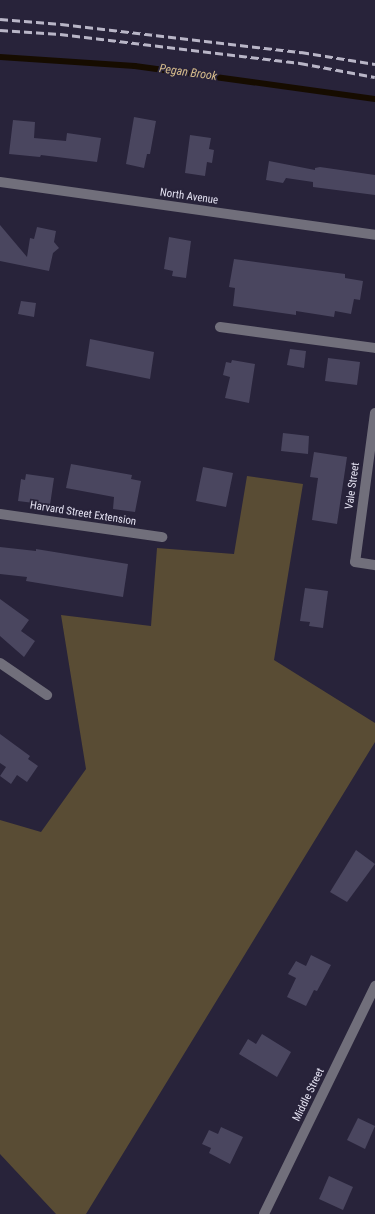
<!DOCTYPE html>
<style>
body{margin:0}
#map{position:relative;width:375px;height:1214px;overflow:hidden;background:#28233a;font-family:"Roboto Condensed",sans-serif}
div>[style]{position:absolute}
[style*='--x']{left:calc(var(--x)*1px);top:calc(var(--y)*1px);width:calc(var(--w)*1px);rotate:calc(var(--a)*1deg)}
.forest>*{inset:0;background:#594c34}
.stream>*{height:5.5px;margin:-2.75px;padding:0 2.75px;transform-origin:2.75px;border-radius:2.75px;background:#160c00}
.building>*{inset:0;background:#4a465f}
.minor>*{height:10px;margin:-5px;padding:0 5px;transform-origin:5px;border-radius:5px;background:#716f7b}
.rail>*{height:3px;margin-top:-1.5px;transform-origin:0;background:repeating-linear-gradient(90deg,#b9b6c7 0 8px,transparent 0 12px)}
span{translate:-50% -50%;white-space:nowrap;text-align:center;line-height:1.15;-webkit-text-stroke:3.5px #28233a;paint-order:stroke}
.street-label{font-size:11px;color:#e3e1f1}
.water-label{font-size:12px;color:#d7bd8c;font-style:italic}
</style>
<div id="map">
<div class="forest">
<i style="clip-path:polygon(247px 476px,303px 484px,274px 660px,375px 723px,375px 742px,86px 1214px,56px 1214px,0 1154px,0 820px,41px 832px,86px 769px,61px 615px,151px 626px,157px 548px,234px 554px)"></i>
</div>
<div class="stream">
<i style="--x:0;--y:57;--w:135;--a:3.8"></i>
<i style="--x:135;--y:66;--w:242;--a:7.8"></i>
</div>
<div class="building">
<i style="clip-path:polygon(134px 117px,156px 121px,150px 154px,147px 154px,144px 168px,126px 164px)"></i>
<i style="clip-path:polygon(13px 120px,35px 122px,34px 138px,66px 141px,67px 133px,101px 138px,97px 162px,41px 155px,40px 157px,9px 154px)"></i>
<i style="clip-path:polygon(190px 135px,211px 138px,209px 149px,214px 150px,212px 163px,207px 162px,205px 176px,185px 173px)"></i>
<i style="clip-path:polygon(269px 161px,315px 170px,315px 168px,320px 167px,375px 175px,375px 195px,313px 187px,313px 182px,286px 178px,283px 183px,266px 180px)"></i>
<i style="clip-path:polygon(0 225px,27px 257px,30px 238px,34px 239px,37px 227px,56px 231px,54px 242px,59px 248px,53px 253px,49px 271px,0 261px)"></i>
<i style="clip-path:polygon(169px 237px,191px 241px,186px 278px,172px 276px,173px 271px,164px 269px)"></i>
<i style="clip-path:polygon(234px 259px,345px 274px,345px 278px,363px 281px,360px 300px,354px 299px,351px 314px,335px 311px,334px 317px,296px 311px,296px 315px,233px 306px,235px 288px,229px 287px)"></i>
<i style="clip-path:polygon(21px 301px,36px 303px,34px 317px,18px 314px)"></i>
<i style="clip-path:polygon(90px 339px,154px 352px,150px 379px,86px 366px)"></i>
<i style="clip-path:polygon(290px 349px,306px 351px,304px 368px,287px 365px)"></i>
<i style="clip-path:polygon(328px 358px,360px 362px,357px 385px,325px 381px)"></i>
<i style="clip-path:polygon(232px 360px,255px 364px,249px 403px,225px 398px,230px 377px,223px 375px,226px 362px,231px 363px)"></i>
<i style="clip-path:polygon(283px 433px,309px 436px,308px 454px,281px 451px)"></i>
<i style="clip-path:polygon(314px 452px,347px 457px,337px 524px,312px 520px,318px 478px,310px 477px)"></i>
<i style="clip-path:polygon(71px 464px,132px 475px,131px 479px,141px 481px,135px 512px,113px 509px,114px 497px,66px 488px)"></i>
<i style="clip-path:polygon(203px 467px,233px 473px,226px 507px,196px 501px)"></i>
<i style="clip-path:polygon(26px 474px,54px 478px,50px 505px,18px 501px,21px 479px,25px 480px)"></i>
<i style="clip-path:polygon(0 547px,36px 551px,36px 549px,128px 564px,123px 597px,26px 581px,27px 577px,0 574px)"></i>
<i style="clip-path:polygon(305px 588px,328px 591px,323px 628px,309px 626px,310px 622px,300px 621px)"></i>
<i style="clip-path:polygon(0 599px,29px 620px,21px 631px,35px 641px,24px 657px,0 636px)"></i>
<i style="clip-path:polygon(0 734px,30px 756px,28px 759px,38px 766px,27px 782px,17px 775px,11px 784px,0 776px,6px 767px,0 763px)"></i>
<i style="clip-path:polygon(356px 850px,375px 864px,347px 902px,330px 892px)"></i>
<i style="clip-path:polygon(311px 955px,331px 965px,317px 991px,314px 990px,306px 1006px,287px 997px,296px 978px,288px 974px,296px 961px,306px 966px)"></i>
<i style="clip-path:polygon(262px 1034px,291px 1052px,277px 1077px,239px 1054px,248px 1039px,256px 1044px)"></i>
<i style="clip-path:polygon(358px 1118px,375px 1126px,365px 1149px,347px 1140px)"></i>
<i style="clip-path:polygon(221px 1127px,243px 1137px,230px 1164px,209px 1153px,211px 1148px,202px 1144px,209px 1130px,218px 1134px)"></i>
<i style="clip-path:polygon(329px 1176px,353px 1187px,343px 1210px,319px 1199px)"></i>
</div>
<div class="minor">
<i style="--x:0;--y:182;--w:379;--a:8"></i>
<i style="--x:220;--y:327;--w:156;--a:7.7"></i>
<i style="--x:375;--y:413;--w:150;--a:97.6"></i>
<i style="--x:355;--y:562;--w:20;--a:9"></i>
<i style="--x:0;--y:514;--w:164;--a:8.1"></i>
<i style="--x:0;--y:663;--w:57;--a:34.2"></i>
<i style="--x:264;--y:1214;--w:254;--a:-64"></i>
</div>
<div class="rail">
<i style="--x:0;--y:19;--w:61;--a:4.7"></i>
<i style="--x:61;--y:24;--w:242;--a:6.7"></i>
<i style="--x:301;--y:52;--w:75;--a:9.2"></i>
<i style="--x:0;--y:30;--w:60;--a:3.8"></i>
<i style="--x:60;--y:34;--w:242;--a:6.9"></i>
<i style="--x:300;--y:63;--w:76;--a:10.6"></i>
</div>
<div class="street-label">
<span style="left:189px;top:197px;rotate:8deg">North Avenue</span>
<span style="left:353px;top:486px;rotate:-82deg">Vale Street</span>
<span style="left:83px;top:514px;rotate:9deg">Harvard Street Extension</span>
<span style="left:309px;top:1095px;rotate:-64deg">Middle Street</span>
</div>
<div class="water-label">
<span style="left:188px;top:73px;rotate:8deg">Pegan Brook</span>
</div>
</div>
